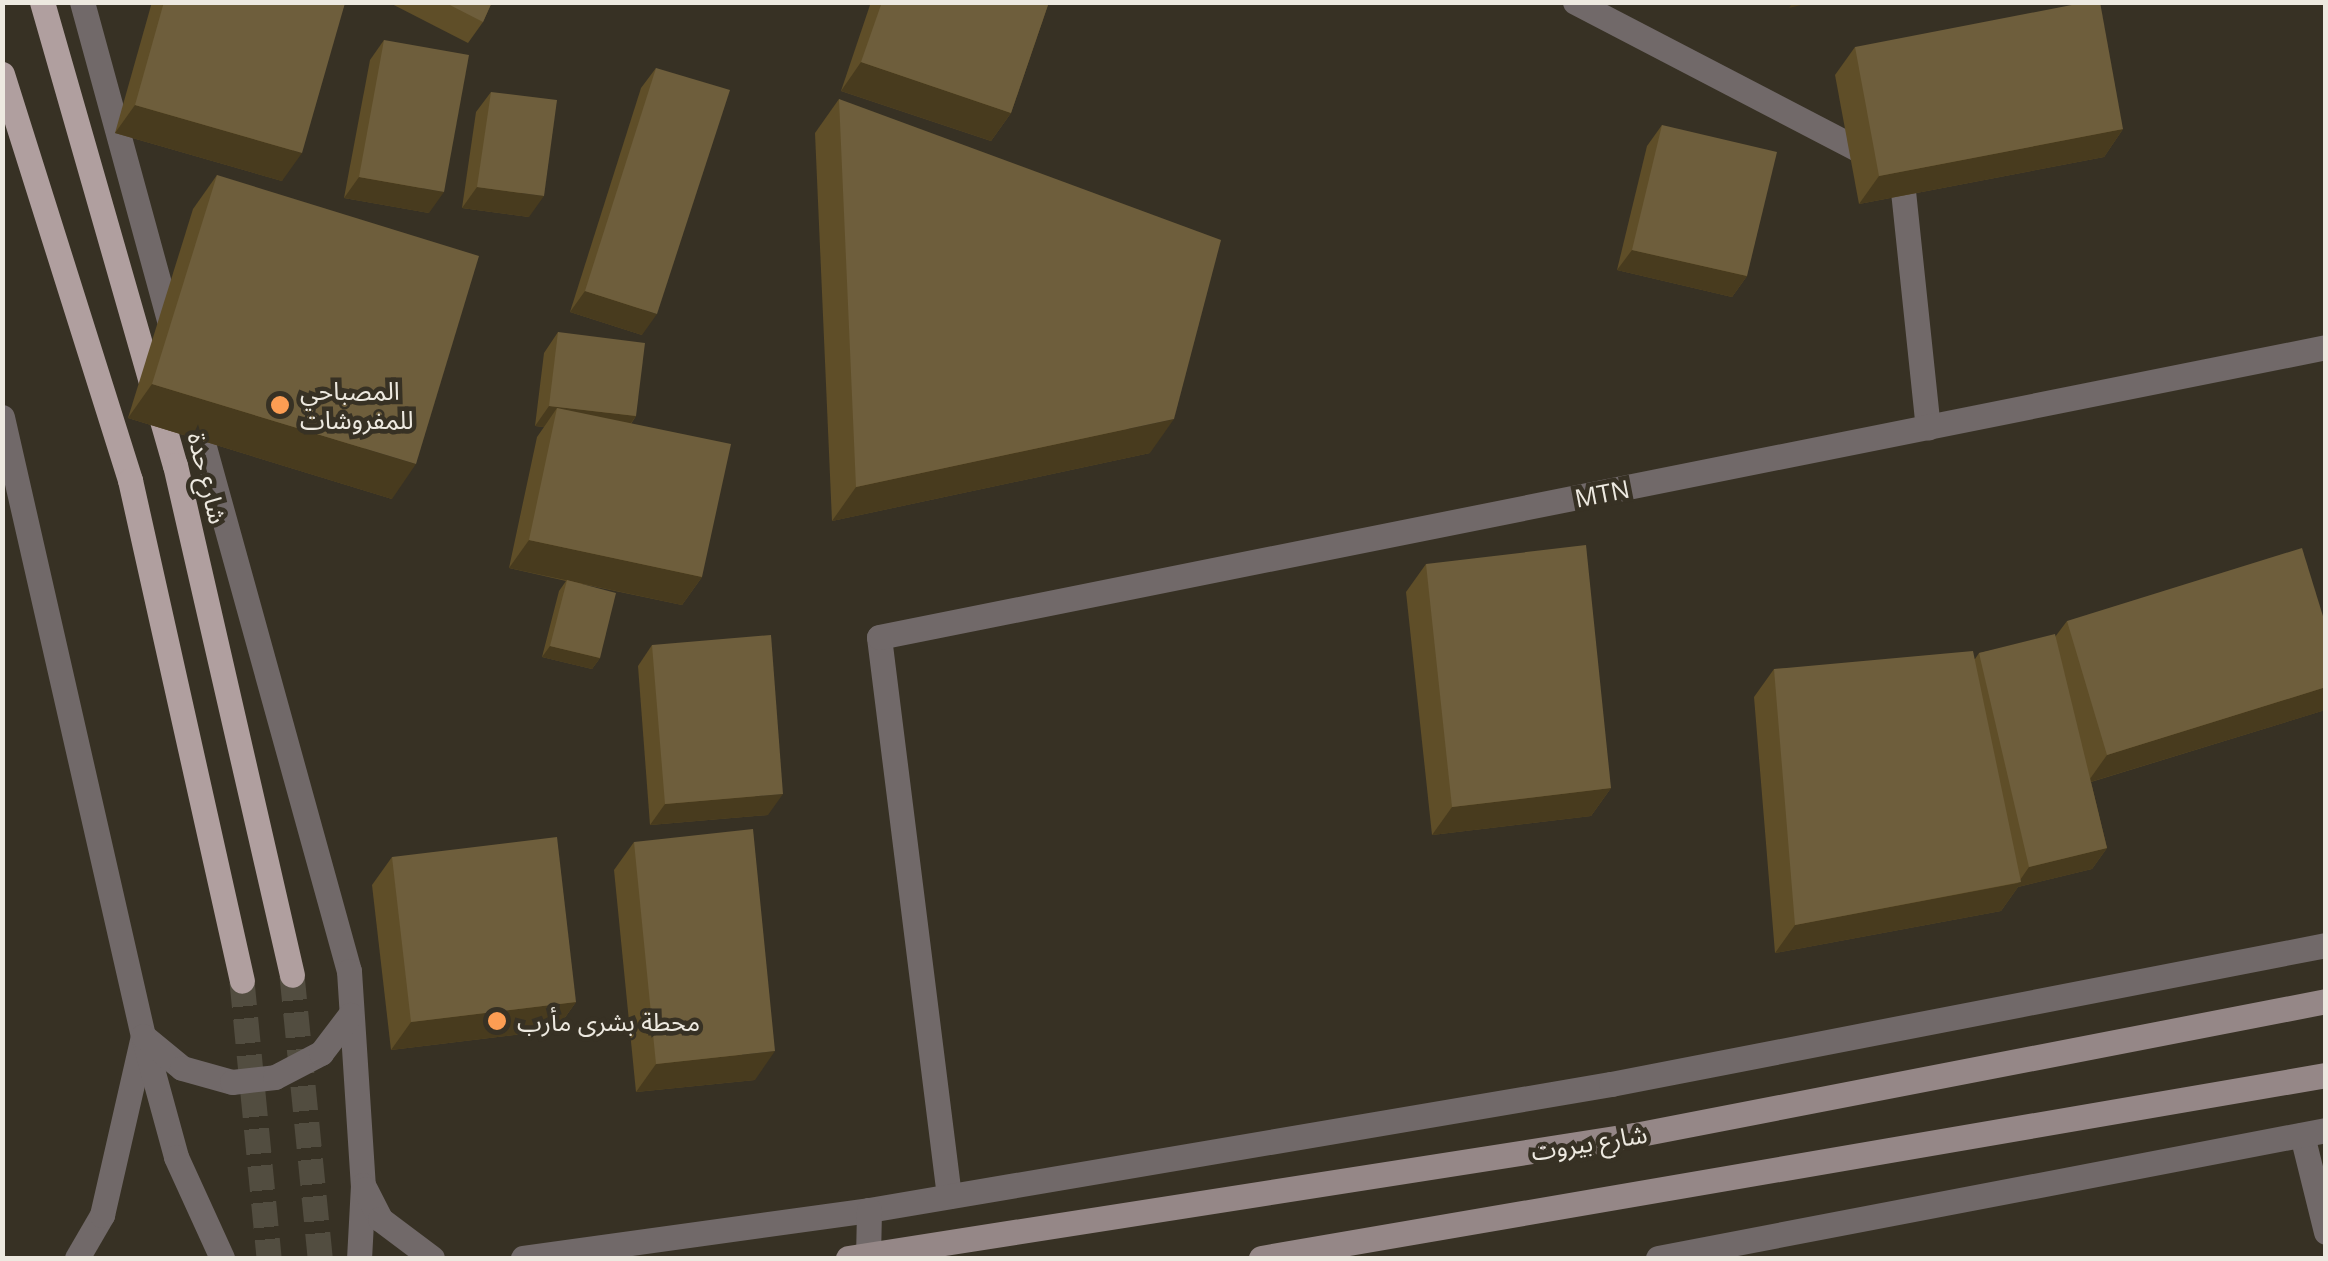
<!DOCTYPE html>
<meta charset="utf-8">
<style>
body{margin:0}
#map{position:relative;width:2328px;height:1261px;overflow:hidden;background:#373124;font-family:"Open Sans","Noto Sans Arabic",sans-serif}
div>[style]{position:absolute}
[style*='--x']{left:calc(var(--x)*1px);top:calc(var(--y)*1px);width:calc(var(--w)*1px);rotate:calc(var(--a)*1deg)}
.primary-tunnel>*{height:25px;margin-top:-12.5px;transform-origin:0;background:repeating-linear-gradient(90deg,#524d40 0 25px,transparent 0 37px)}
.service>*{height:25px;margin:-12.5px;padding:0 12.5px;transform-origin:12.5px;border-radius:12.5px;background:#716969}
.minor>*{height:25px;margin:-12.5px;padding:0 12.5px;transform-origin:12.5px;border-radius:12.5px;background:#716969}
.tertiary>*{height:25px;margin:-12.5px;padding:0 12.5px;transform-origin:12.5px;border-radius:12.5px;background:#716969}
.secondary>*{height:25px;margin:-12.5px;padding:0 12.5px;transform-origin:12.5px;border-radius:12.5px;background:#958787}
.primary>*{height:25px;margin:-12.5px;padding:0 12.5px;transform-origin:12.5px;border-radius:12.5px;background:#b09f9f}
.wall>*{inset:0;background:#5f4e28}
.shaded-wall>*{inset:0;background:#483b1e}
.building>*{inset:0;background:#6e5e3c}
.dots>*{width:28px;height:28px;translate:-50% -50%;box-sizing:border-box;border:5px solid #373124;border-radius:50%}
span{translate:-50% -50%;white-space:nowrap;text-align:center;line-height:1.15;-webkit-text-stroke:9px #373124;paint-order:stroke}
.poi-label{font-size:25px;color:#ede9e0}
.left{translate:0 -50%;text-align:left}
.street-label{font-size:25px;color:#ede9e0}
.frame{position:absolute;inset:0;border:5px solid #ede9e0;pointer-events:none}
</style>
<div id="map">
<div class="primary-tunnel">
<i style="--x:292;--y:975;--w:284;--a:84.3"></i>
<i style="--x:242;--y:981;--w:278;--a:84.4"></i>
</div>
<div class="service">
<i style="--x:77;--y:1258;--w:50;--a:-59.8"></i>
<i style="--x:102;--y:1215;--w:184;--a:-77.1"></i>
</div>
<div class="minor">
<i style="--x:1575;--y:2;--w:368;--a:27.5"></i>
<i style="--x:1901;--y:172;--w:257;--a:84"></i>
<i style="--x:2302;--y:1135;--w:100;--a:76.1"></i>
<i style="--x:949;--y:1196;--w:563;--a:-97.14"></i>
<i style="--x:879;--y:637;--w:1476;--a:-11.33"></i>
</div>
<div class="tertiary">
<i style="--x:82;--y:2;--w:345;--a:74.7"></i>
<i style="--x:193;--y:407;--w:585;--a:74.54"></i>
<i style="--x:349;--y:971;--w:214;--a:86.3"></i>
<i style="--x:363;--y:1185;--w:73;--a:93.1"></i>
<i style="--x:2;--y:417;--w:635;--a:77.17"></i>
<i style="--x:143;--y:1036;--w:125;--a:74.7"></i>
<i style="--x:176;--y:1157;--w:111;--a:65.5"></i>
<i style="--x:143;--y:1036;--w:50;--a:39.4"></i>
<i style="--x:182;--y:1068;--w:52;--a:15.6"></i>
<i style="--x:232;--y:1082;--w:43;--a:-6.6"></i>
<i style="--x:275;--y:1077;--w:52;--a:-27.6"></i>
<i style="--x:321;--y:1053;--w:48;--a:-52.7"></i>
<i style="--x:365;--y:1189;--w:34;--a:63"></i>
<i style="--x:380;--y:1219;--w:65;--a:36.9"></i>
<i style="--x:523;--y:1258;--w:349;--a:-7.9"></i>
<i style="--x:869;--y:1210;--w:753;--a:-9.64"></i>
<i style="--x:1611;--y:1084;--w:728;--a:-11"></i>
<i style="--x:868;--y:1258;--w:48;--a:-88.8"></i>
<i style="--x:1658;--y:1258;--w:680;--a:-10.85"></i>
</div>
<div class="secondary">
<i style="--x:848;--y:1258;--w:797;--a:-8.88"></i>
<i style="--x:1635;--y:1135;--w:704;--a:-10.97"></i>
<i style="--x:1261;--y:1258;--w:1081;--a:-9.75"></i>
</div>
<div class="primary">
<i style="--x:42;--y:2;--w:482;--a:74"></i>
<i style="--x:175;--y:465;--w:523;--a:77.08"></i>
<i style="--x:2;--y:74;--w:426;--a:72.5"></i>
<i style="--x:130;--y:480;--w:513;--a:77.4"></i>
</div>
<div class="wall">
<i style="clip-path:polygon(152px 2px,345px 3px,282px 181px,115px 133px)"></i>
<i style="clip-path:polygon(388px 2px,492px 2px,483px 22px,468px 43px)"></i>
<i style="clip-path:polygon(871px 2px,1049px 2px,1011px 113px,991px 141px,841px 91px)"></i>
<i style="clip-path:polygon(384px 40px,429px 213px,344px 198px,370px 60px)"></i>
<i style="clip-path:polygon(1855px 47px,2123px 129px,2104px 157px,1859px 204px,1835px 75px)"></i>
<i style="clip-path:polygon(656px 68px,642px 335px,570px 312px,641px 88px)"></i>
<i style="clip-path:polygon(491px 92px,529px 217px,462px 208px,476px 112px)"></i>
<i style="clip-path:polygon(839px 99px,1150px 453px,832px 521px,815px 133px)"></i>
<i style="clip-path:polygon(1662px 125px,1747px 276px,1732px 297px,1617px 270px,1647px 146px)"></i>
<i style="clip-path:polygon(217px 175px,392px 499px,128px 418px,193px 209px)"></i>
<i style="clip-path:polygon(558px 332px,636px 416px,631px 424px,702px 577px,682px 605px,582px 584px,600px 658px,592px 669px,542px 657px,559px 591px,566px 581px,509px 568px,537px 437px,544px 427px,535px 426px,544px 353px)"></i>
<i style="clip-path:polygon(1426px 564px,1611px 788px,1591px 816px,1432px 835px,1406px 592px)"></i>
<i style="clip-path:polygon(2067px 621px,2326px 626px,2326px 706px,2322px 711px,2091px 782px,2107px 848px,2092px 869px,2018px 887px,2001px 911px,1775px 953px,1754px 697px,1774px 669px,1975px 659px,1979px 653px,2055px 637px)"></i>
<i style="clip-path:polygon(652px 645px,768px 815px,650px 825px,638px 666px)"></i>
<i style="clip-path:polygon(634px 842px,755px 1080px,636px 1092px,614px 870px)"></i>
<i style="clip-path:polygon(392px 857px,576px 1002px,556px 1030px,391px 1050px,372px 885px)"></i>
</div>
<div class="shaded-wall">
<i style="clip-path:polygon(1793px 2px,1813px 2px,1789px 8px)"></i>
<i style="clip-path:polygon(861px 62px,1011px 113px,991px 141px,841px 91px)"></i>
<i style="clip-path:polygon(135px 105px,302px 153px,282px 181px,115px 133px)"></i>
<i style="clip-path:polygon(2123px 129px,2104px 157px,1859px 204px,1879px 176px)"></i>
<i style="clip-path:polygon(359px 177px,444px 192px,429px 213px,344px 198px)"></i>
<i style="clip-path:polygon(477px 187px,544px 196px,529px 217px,462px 208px)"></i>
<i style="clip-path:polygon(1632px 250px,1747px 276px,1732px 297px,1617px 270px)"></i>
<i style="clip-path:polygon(585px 291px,657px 314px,642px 335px,570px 312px)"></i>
<i style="clip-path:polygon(152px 384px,416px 464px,392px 499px,128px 418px)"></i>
<i style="clip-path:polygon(549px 406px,636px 416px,621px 437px,557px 408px,544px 427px,535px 426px)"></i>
<i style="clip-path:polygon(1174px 419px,1150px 453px,832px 521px,856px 487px)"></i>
<i style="clip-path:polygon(529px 540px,702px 577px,682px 605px,509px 568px)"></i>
<i style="clip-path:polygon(550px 646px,600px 658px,592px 669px,542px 657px)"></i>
<i style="clip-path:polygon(2326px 687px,2326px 706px,2322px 711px,2087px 783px,2107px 755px)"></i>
<i style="clip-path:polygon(1611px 788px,1591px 816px,1432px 835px,1452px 807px)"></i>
<i style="clip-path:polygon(783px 794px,768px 815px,650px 825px,665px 804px)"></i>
<i style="clip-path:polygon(2107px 848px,2092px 869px,2018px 887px,2001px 911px,1775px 953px,1795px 925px,2018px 883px,2029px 867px)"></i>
<i style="clip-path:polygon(576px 1002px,556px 1030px,391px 1050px,411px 1022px)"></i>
<i style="clip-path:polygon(775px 1051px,755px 1080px,636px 1092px,656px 1064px)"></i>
</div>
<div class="building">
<i style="clip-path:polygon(164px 2px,345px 3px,302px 153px,135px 105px)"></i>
<i style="clip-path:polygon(444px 2px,492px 2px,483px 22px)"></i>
<i style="clip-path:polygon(882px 2px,1049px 2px,1011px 113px,861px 62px)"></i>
<i style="clip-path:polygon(2087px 2px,2100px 2px,2123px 129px,1879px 176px,1855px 47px)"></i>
<i style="clip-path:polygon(384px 40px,469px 55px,444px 192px,359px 177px)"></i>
<i style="clip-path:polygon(656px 68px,730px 90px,657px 314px,585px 291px)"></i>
<i style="clip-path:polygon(491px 92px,557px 100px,544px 196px,477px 187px)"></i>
<i style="clip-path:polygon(839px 99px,1221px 240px,1174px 419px,856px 487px)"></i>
<i style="clip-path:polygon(1662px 125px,1777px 152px,1747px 276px,1632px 250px)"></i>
<i style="clip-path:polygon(217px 175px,479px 256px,416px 464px,152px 384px)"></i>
<i style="clip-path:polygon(558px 332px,645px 343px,636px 416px,549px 406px)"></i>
<i style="clip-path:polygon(557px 408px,731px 444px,702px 577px,529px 540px)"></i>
<i style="clip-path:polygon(1586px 545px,1611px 788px,1452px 807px,1426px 564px)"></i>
<i style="clip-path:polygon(2302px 548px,2326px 626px,2326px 687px,2107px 755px,2067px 621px)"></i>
<i style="clip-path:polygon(567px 580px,616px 593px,600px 658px,550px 646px)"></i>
<i style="clip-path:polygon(2055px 634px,2107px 848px,2029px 867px,1979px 653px)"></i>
<i style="clip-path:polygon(771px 635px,783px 794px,665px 804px,652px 645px)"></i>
<i style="clip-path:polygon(1973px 651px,2021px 882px,1795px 925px,1774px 669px)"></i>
<i style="clip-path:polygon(753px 829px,775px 1051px,656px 1064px,634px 842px)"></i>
<i style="clip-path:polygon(557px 837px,576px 1002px,411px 1022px,392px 857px)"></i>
</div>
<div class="dots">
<i style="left:280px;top:405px;background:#fc9d53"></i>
<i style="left:497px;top:1021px;background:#fc9d53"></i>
</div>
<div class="poi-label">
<span class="left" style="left:300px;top:405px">المصباحي<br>للمفروشات</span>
<span class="left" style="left:517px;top:1021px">محطة بشرى مأرب</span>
</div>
<div class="street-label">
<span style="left:208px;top:478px;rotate:76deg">شارع حدة</span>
<span style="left:1602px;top:493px;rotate:-11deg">MTN</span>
<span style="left:1589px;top:1142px;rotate:-9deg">شارع بيروت</span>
</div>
<div class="frame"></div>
</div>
